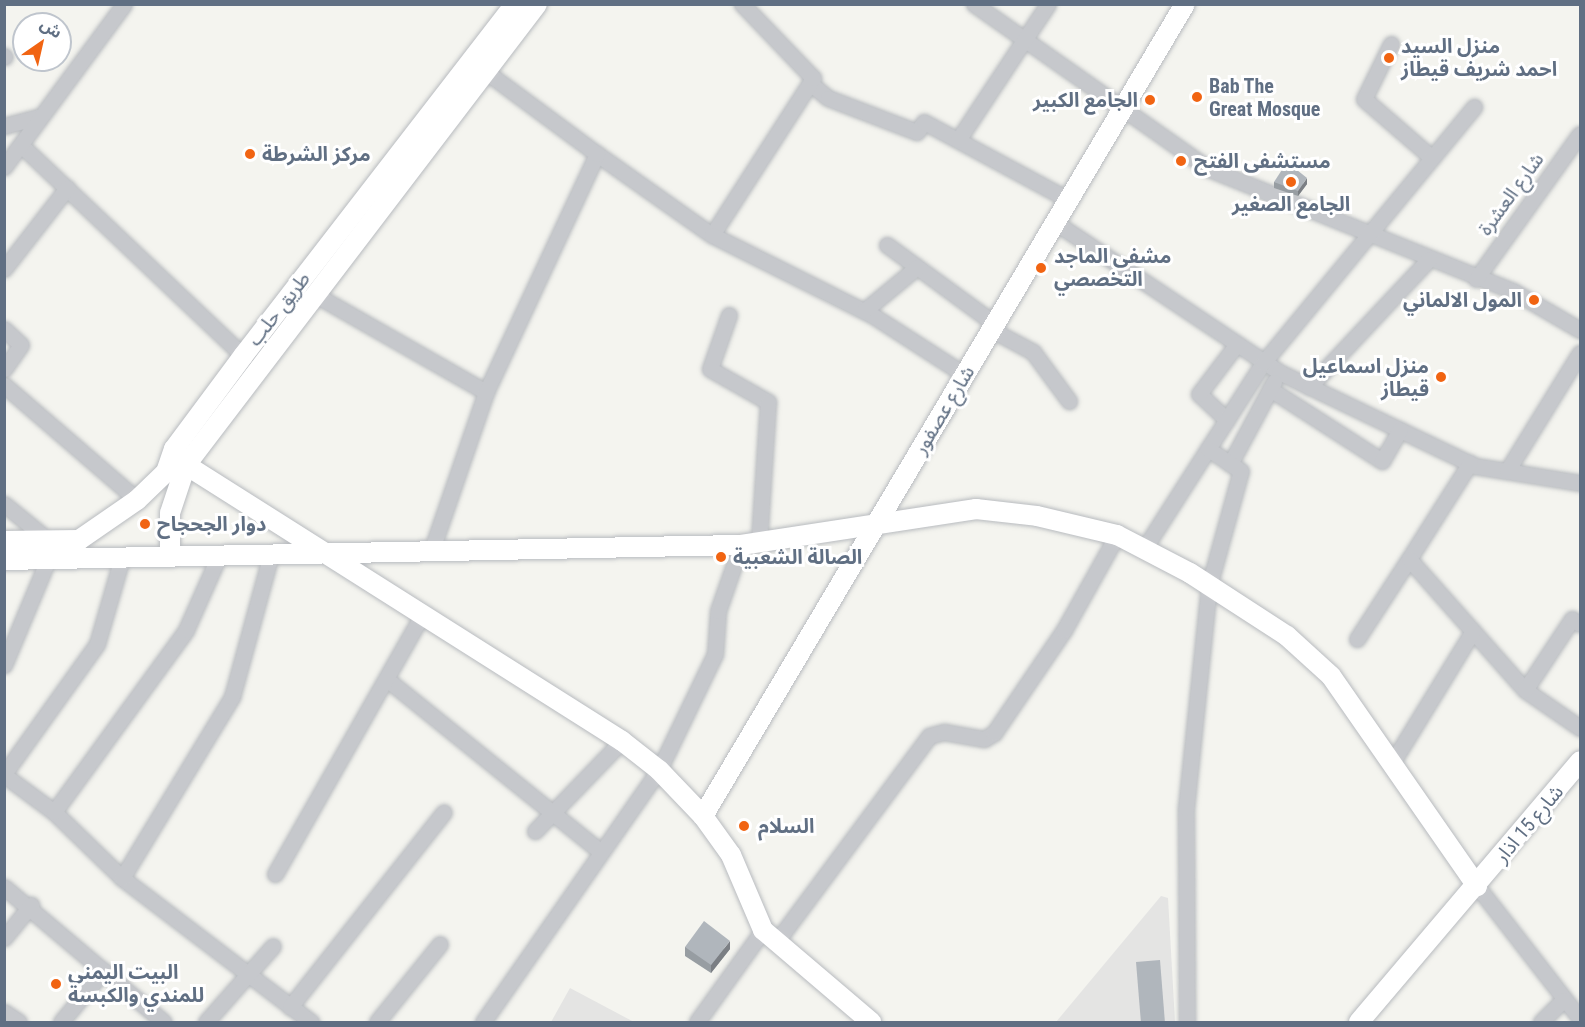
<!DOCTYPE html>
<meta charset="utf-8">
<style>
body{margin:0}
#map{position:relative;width:1585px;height:1027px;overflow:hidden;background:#f4f4ef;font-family:"Roboto Condensed","Noto Sans Arabic",sans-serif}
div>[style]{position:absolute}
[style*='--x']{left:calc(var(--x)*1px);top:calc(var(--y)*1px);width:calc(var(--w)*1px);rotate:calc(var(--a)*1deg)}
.built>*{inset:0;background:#e4e4e3}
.roads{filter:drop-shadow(0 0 2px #b8bbbf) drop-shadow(0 0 2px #b8bbbf)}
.minor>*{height:15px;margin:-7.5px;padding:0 7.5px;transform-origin:7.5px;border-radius:7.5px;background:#c6c8cc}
.major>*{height:20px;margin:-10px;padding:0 10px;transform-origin:10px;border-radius:10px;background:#fff}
.wall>*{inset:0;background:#979da2}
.shaded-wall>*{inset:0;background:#7b7f84}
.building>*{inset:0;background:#b0b6bc}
.dots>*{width:16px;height:16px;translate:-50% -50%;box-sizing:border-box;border:3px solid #fff;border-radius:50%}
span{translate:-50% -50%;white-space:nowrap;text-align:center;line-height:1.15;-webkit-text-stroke:6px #fff;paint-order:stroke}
.poi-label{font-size:20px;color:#606f83;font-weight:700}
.left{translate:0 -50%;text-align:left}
.right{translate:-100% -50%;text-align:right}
.street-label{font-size:20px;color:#606f83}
.frame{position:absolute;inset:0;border:6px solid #606f83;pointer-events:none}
.north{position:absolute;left:12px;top:12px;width:60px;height:60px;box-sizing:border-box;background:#fff;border:2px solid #bfc5cd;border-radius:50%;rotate:34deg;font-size:16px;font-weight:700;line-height:24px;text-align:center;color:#606f83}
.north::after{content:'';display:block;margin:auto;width:21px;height:27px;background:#f16412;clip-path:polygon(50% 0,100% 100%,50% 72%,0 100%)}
</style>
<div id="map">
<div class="built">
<i style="clip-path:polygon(1161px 896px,1168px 898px,1175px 1022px,1056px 1022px)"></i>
<i style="clip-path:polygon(570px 988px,634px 1022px,551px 1022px)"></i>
</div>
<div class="roads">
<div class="minor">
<i style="--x:974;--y:4;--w:285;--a:35.1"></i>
<i style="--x:1207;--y:168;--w:330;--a:21.9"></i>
<i style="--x:1513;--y:291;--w:78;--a:30.2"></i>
<i style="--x:1391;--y:44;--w:61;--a:116.1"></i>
<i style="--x:1364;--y:99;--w:90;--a:40.9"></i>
<i style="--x:4;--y:56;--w:1;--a:45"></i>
<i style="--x:810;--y:83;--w:23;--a:40"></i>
<i style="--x:828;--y:98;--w:95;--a:20.9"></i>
<i style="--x:917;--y:132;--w:12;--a:-55"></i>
<i style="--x:924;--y:122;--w:165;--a:28.3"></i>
<i style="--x:4;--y:126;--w:38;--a:-15"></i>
<i style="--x:958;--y:140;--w:163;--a:-56.5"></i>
<i style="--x:21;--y:145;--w:306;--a:43.5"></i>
<i style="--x:597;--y:154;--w:141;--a:35.2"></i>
<i style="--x:712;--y:235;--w:187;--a:-57.2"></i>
<i style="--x:813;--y:78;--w:103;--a:-133.8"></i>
<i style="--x:4;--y:167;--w:202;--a:-53.6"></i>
<i style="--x:1056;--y:223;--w:268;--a:33.7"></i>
<i style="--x:1279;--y:372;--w:217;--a:25.6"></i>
<i style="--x:1475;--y:466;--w:106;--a:9.2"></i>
<i style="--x:712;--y:235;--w:179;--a:26.6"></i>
<i style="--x:872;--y:315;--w:111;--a:32.8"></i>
<i style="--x:887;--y:245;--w:134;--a:36.2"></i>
<i style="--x:4;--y:269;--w:103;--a:-52.1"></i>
<i style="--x:1476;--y:279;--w:178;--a:-54.4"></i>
<i style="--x:314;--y:294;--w:198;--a:29.7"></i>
<i style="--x:864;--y:311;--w:69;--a:-39.7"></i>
<i style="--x:729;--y:315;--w:57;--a:109.4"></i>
<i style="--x:710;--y:369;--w:67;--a:29.6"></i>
<i style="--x:768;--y:402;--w:141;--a:93.7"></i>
<i style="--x:4;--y:329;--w:23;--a:43"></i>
<i style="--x:21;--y:345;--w:29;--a:125"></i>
<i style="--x:992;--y:330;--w:47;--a:28.2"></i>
<i style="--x:1033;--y:352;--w:61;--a:53.7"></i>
<i style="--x:4;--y:385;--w:176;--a:40.8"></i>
<i style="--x:1309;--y:387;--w:175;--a:-46.8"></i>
<i style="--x:1270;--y:389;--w:133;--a:32.7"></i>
<i style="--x:1382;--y:461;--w:36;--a:-60"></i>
<i style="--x:1227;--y:420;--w:38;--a:-137"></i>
<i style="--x:1199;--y:394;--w:63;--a:-52.8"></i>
<i style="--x:1230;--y:464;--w:93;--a:-61.8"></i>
<i style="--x:1507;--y:471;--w:139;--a:-58.3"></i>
<i style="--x:4;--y:504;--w:57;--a:39.3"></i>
<i style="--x:432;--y:549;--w:166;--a:-71"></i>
<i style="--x:486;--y:392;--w:263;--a:-65"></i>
<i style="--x:597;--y:154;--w:139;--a:-143.5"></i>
<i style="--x:1144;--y:549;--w:221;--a:-57.4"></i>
<i style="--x:1263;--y:363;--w:332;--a:-50.5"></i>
<i style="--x:1409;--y:559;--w:114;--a:-57.6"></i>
<i style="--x:1357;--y:639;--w:95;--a:-57"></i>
<i style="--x:1409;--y:559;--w:175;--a:48.5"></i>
<i style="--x:1525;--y:690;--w:67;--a:34.6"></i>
<i style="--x:4;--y:665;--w:114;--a:-67.3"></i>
<i style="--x:389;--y:681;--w:271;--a:38.9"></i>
<i style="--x:1525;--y:690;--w:85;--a:-56.5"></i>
<i style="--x:1572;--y:619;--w:9;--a:32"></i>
<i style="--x:1392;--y:763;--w:155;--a:-58.5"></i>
<i style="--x:4;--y:774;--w:160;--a:-54.4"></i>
<i style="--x:97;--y:644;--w:90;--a:-73.8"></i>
<i style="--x:4;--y:775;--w:62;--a:36.5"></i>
<i style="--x:54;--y:812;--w:95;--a:44.1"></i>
<i style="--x:122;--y:878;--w:238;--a:37.3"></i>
<i style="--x:54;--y:812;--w:225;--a:-54"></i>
<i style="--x:186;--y:630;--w:81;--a:-66"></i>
<i style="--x:535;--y:831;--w:125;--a:-46"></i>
<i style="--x:275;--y:874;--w:300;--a:-60.4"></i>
<i style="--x:122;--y:878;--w:212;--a:-58.7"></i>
<i style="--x:232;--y:697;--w:148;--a:-74.7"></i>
<i style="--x:1477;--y:886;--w:168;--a:52.2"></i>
<i style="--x:4;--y:887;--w:209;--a:40.2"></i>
<i style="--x:4;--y:938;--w:43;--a:-50.7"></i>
<i style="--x:777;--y:941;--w:255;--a:-53.4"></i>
<i style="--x:929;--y:736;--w:16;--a:-15"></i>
<i style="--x:944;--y:732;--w:41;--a:9.9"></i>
<i style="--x:984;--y:739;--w:12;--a:-31"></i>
<i style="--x:994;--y:733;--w:125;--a:-55.8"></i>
<i style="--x:1064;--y:630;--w:109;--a:-60.8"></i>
<i style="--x:290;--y:1007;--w:248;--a:-51.7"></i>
<i style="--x:4;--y:1012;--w:18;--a:34"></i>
<i style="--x:61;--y:1022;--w:67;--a:-50.4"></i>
<i style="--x:206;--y:1022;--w:101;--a:-48.6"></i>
<i style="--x:377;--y:1022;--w:100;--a:-51.1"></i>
<i style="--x:483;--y:1022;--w:307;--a:-55.1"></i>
<i style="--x:659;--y:770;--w:129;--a:-64.2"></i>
<i style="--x:715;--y:654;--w:43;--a:-86"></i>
<i style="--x:718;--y:611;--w:70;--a:-70.8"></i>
<i style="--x:697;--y:1022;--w:113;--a:-54.3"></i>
<i style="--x:1187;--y:1022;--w:214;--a:-90.3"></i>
<i style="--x:1186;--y:808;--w:223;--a:-84.1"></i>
<i style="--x:1209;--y:586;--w:119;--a:-74.5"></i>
<i style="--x:1241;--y:471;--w:40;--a:-146"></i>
<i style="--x:1541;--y:1022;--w:31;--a:-45"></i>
</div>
<div class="major">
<i style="--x:186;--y:465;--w:516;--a:32.33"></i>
<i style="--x:622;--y:741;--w:47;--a:38.1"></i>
<i style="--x:659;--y:770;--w:64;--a:46.3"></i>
<i style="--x:703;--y:816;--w:48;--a:54.3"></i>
<i style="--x:731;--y:855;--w:82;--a:66.9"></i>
<i style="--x:763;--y:930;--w:142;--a:40.4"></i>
<i style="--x:4;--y:541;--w:75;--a:-0.8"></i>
<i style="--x:79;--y:540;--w:70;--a:-34.6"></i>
<i style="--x:137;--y:500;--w:40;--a:-44"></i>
<i style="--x:166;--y:472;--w:24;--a:-71"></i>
<i style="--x:174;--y:449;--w:116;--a:-53.4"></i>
<i style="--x:243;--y:356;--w:445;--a:-52.3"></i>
<i style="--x:170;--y:557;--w:44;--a:-90"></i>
<i style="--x:170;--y:513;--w:51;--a:-71.6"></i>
<i style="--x:186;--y:465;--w:579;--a:-52.71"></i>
<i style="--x:4;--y:560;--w:737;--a:-1.17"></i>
<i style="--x:741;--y:545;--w:238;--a:-8.7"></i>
<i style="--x:976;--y:509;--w:61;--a:6.5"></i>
<i style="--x:1037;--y:516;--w:82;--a:13.4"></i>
<i style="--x:1117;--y:535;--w:82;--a:27.5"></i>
<i style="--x:1190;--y:573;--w:116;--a:33"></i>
<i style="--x:1287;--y:636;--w:59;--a:42.3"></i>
<i style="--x:1331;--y:676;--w:256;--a:55.2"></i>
<i style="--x:703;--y:816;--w:944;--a:-59.31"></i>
<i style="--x:1359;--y:1022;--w:342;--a:-49.7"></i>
</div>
</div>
<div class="wall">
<i style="clip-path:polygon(1274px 182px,1307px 184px,1298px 196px,1274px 188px)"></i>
<i style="clip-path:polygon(685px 947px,730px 949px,711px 973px,685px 956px)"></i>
</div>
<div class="shaded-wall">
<i style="clip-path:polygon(1307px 178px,1307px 184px,1298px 196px,1298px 191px)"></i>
<i style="clip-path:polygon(730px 941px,730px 949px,711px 973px,711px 965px)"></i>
</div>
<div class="building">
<i style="clip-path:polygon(1287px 162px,1307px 178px,1298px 191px,1274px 182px)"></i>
<i style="clip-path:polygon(704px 921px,730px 941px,711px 965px,685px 947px)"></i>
<i style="clip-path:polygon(1160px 960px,1165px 1023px,1141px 1023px,1136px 962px)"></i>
</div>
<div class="dots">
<i style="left:1389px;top:58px;background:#f16412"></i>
<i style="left:1197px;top:97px;background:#f16412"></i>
<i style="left:1150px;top:100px;background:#f16412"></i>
<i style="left:250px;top:154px;background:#f16412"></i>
<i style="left:1181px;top:161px;background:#f16412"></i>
<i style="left:1291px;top:182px;background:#f16412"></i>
<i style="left:1041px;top:268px;background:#f16412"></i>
<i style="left:1534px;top:300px;background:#f16412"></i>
<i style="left:1441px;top:377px;background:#f16412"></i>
<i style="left:145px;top:524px;background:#f16412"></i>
<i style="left:721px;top:557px;background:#f16412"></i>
<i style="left:744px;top:826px;background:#f16412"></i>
<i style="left:56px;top:984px;background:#f16412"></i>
</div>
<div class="poi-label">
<span class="left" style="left:1401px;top:58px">منزل السيد<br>احمد شريف قيطاز</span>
<span class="left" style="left:1209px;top:98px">Bab The<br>Great Mosque</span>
<span class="right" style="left:1138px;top:100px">الجامع الكبير</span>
<span class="left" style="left:262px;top:154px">مركز الشرطة</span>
<span class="left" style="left:1194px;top:161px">مستشفى الفتح</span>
<span style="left:1291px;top:204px">الجامع الصغير</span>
<span class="left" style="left:1054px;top:268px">مشفى الماجد<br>التخصصي</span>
<span class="right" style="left:1522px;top:300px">المول الالماني</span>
<span class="right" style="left:1429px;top:378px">منزل اسماعيل<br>قيطاز</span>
<span class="left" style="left:157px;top:524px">دوار الجحجاح</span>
<span class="left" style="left:733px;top:557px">الصالة الشعبية</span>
<span class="left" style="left:758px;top:826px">السلام</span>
<span class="left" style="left:68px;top:984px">البيت اليمني<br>للمندي والكبسة</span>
</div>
<div class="street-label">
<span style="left:1511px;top:194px;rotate:-54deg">شارع العشرة</span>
<span style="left:279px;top:309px;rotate:-52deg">طريق حلب</span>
<span style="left:944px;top:410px;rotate:-59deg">شارع عصفور</span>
<span style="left:1529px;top:824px;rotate:-50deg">شارع 15 اذار</span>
</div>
<div class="frame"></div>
<div class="north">ش</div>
</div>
